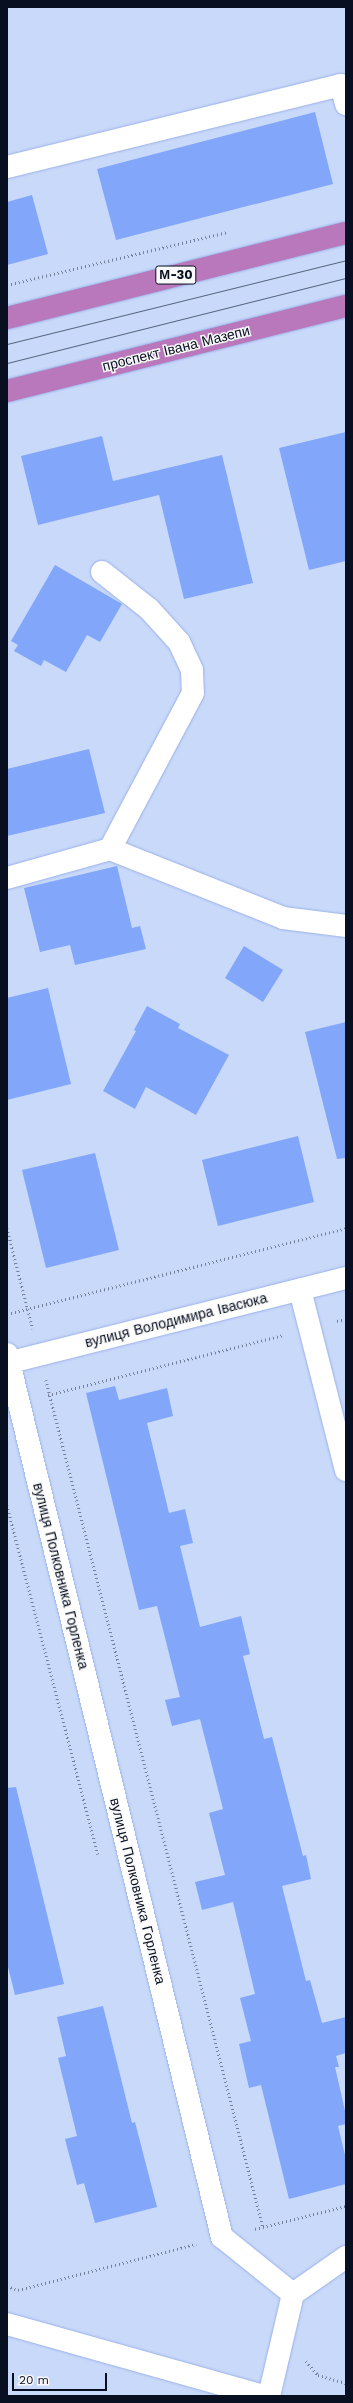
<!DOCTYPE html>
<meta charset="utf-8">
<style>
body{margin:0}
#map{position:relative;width:353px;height:2403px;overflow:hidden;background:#c9d9fa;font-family:"Work Sans",sans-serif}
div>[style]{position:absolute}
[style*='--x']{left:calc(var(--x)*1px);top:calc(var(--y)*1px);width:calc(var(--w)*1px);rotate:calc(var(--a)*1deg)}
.building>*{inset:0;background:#81a6fa}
.path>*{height:2.5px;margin-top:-1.25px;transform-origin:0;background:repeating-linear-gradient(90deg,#74809b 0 1px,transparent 0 4px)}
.roads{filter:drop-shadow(0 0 1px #99b1e6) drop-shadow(0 0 1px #99b1e6)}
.minor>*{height:22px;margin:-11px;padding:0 11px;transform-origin:11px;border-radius:11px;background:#fff}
.highway>*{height:22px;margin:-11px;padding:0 11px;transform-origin:11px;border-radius:11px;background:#b978bc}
.tram>*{height:1px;margin:-0.5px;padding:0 0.5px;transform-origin:0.5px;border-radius:0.5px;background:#5b677f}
span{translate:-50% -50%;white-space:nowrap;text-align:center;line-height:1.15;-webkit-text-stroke:3px #f9f9f9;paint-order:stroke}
.shield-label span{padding:1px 3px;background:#f9f9f9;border:1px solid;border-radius:3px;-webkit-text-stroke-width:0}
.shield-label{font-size:13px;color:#070f21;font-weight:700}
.street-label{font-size:14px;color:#070f21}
.frame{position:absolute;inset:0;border:8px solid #070f21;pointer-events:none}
.scale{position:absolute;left:12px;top:2373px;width:95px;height:18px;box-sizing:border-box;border:2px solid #070f21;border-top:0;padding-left:5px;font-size:12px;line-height:14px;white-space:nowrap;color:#070f21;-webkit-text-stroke:3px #f9f9f9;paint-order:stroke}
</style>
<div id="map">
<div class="building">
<i style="clip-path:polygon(315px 112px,333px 184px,116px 240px,97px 169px)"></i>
<i style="clip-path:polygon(32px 195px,48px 254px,7px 265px,7px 202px)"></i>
<i style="clip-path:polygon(346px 432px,346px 561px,309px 570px,279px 448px)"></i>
<i style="clip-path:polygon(102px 436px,113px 481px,222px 455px,253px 583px,184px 599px,159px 495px,38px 525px,21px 456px)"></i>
<i style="clip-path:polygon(55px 565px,122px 604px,100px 642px,87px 635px,66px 672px,44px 660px,41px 666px,14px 651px,18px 645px,11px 641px)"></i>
<i style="clip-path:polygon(89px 749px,105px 813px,7px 836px,7px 769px)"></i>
<i style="clip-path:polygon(117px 866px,132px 928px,140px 926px,146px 949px,75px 965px,70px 945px,40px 952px,24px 888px)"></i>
<i style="clip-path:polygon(244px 946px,283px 970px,263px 1002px,225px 978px)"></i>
<i style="clip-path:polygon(48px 988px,71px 1084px,7px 1100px,7px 998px)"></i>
<i style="clip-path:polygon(147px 1006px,180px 1024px,178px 1028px,229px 1055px,196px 1115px,146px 1087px,135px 1109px,103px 1091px,136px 1031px,134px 1030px)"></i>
<i style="clip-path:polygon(346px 1022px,346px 1158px,337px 1159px,305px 1032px)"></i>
<i style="clip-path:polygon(298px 1136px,314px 1202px,218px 1226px,202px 1160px)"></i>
<i style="clip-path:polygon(95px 1153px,119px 1250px,46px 1268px,22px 1170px)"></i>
<i style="clip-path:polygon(115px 1386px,119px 1400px,167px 1388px,173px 1416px,147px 1423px,169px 1513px,185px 1509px,193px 1543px,180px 1546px,200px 1627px,241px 1616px,250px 1654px,243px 1656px,264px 1739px,272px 1737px,303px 1856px,306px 1855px,311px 1879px,282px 1886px,306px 1981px,310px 1980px,322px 2023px,346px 2017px,346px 2053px,336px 2056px,339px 2067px,335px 2067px,346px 2115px,346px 2124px,338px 2126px,346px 2159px,346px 2184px,289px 2199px,261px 2085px,249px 2088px,239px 2044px,251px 2041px,240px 1998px,255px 1994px,233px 1902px,202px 1910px,195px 1882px,225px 1875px,209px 1813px,223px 1809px,200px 1719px,172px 1726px,165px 1700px,180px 1697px,157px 1606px,139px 1610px,86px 1393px)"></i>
<i style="clip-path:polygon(16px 1787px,64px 1984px,15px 1995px,7px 1963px,7px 1788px)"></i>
<i style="clip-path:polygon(103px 2006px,132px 2123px,135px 2122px,157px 2207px,95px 2223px,84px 2183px,77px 2185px,65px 2139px,77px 2136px,58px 2058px,66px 2056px,57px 2017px)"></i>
</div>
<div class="path">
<i style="--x:7;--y:285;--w:227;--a:-13.5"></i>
<i style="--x:7;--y:1228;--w:104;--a:75.6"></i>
<i style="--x:7;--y:1314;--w:350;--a:-14.2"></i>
<i style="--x:337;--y:1321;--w:9;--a:-13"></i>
<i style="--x:46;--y:1380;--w:874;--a:75.63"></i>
<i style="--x:48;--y:1395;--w:243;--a:-14.3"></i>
<i style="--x:7;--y:1505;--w:361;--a:75.4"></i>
<i style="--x:255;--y:2229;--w:94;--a:-14.2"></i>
<i style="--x:7;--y:2286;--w:12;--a:20"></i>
<i style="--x:18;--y:2290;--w:184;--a:-14.5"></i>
<i style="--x:306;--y:2361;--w:18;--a:49"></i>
<i style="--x:318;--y:2375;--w:29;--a:16"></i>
</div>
<div class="roads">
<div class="minor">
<i style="--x:7;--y:167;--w:344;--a:-13.8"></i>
<i style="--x:341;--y:85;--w:20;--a:75"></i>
<i style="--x:102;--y:572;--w:60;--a:38.2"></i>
<i style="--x:149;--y:609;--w:45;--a:47.7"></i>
<i style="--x:179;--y:642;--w:31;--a:65"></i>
<i style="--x:192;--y:670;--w:23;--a:88"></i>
<i style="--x:193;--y:693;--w:177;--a:118"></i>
<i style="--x:7;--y:878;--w:107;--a:-15.7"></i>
<i style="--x:110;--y:849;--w:186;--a:21.7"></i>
<i style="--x:283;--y:918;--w:64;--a:7.2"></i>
<i style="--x:300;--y:1290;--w:186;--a:75.7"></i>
<i style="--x:7;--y:1354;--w:909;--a:76.32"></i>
<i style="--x:222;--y:2237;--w:91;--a:38.8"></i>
<i style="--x:293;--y:2294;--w:105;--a:103.2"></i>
<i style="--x:7;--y:1363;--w:349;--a:-14.1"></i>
<i style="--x:293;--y:2294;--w:65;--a:-34.9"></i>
<i style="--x:7;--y:2324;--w:266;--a:15.7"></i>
</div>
<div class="highway">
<i style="--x:7;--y:318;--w:349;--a:-14.1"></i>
<i style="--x:7;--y:391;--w:349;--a:-14.1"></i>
</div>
</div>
<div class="tram">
<i style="--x:7;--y:344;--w:349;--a:-13.9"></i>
<i style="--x:7;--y:363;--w:349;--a:-14.1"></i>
</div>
<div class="shield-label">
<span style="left:176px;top:275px">М-30</span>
</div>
<div class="street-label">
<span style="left:176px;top:348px;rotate:-14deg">проспект Івана Мазепи</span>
<span style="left:176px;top:1320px;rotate:-14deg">вулиця Володимира Івасюка</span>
<span style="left:61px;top:1576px;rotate:76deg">вулиця Полковника Горленка</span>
<span style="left:138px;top:1891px;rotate:76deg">вулиця Полковника Горленка</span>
</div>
<div class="frame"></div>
<div class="scale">20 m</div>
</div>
